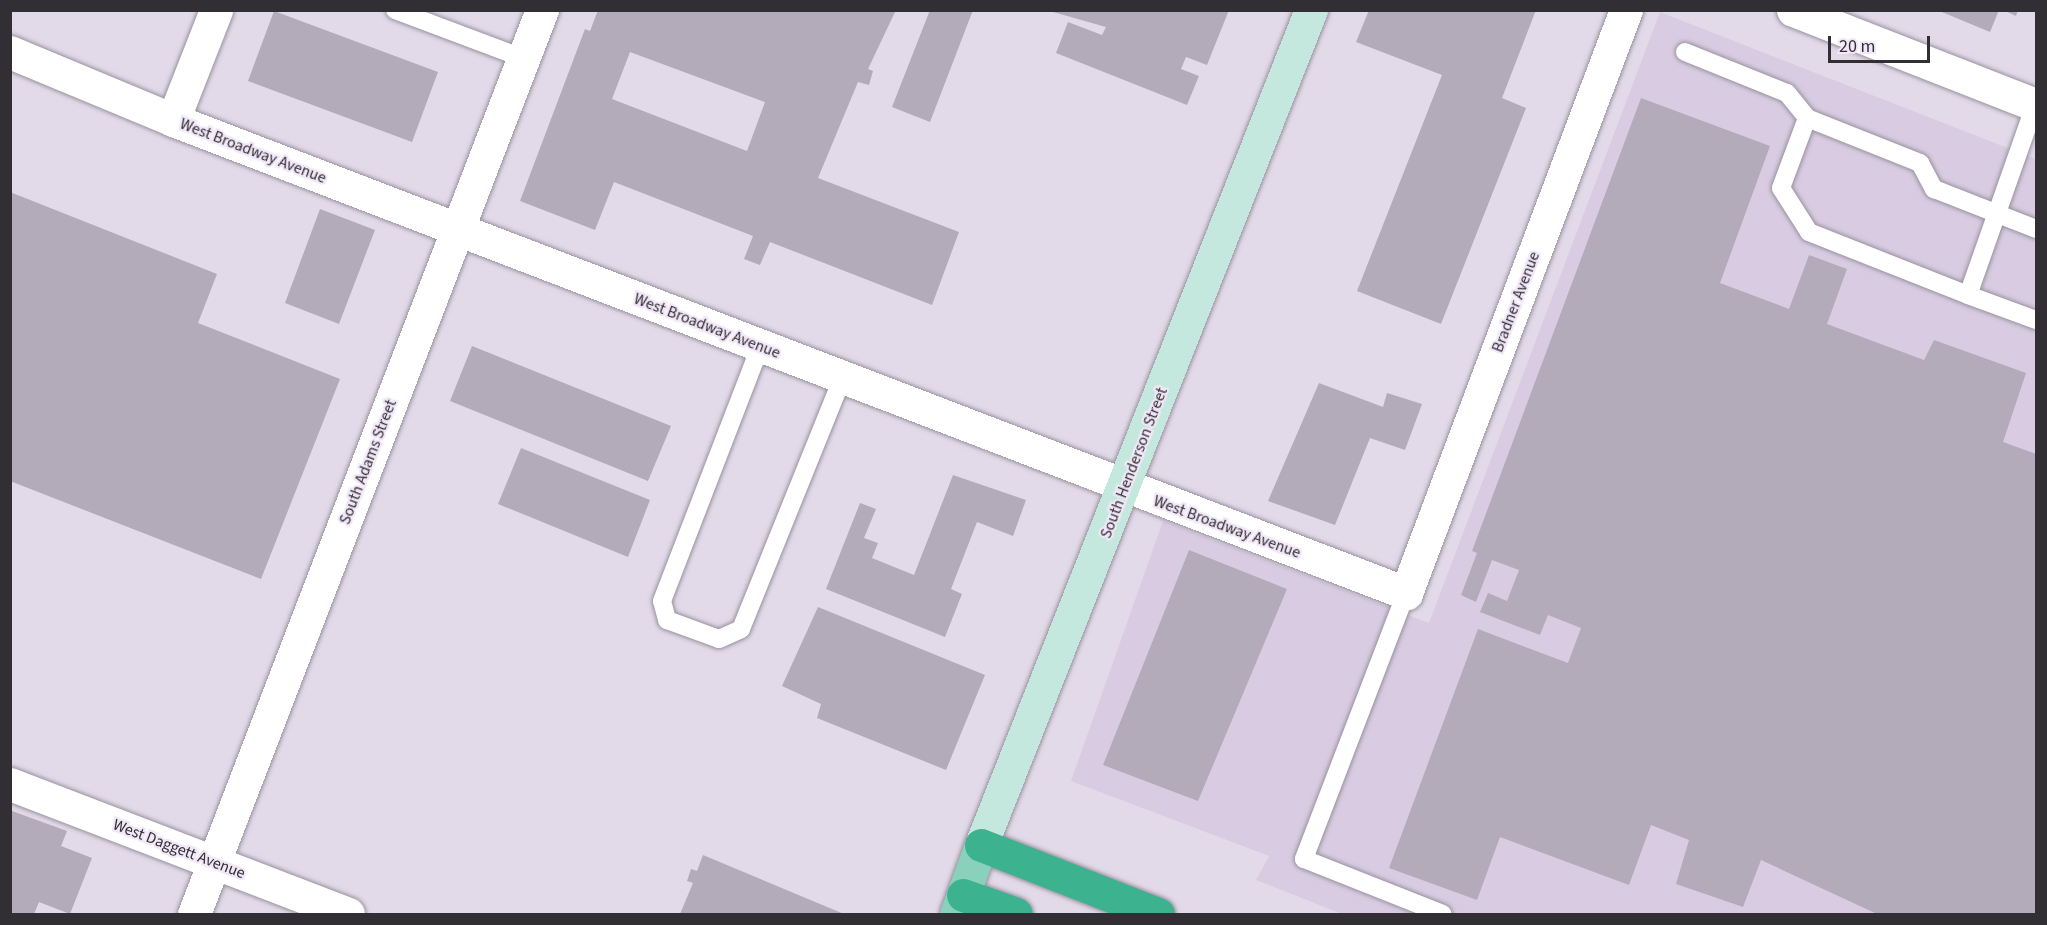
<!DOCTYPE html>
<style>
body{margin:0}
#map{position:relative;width:2047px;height:925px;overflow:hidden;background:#e3dae9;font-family:"Source Sans 3",sans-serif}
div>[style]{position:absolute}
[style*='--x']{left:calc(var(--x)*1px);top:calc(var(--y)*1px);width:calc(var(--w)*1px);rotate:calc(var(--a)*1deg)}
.built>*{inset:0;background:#d9cce2}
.building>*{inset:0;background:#b3abb9}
.roads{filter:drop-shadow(0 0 2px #99919f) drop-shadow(0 0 2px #99919f)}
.lane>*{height:18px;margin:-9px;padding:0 9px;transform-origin:9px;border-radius:9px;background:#fff}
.street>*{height:33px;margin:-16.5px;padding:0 16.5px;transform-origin:16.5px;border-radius:16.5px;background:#fff}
.secondary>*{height:33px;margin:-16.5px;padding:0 16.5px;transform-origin:16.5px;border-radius:16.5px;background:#c4e8dd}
.primary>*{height:33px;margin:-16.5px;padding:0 16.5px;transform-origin:16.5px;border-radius:16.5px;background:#8ad1bb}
.highway>*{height:33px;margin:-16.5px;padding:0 16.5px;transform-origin:16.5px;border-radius:16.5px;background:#3cb38e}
span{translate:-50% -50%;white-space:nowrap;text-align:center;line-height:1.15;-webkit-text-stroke:4.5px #f1e7f7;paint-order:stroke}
.street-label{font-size:16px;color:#312e34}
.frame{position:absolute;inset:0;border:12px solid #312e34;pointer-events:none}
.scale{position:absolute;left:1828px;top:36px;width:102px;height:27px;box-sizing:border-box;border:3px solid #312e34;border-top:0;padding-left:8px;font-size:18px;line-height:21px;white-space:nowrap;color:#312e34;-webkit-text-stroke:4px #f1e7f7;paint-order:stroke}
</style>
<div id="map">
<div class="built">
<i style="clip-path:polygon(1660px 12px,2036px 159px,2036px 914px,1342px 914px,1256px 880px,1269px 856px,1071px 781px,1163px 521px,1429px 623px)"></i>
</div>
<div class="building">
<i style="clip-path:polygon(evenodd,598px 10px,896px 10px,868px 69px,873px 71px,869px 85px,858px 82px,818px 178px,959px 232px,932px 305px,770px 242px,760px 265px,744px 259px,753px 236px,614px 182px,595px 230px,520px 201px,585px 29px,590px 31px,598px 10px,630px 52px,765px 102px,747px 151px,612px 99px,630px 52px)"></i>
<i style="clip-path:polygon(930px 10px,973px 10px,930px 122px,892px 107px)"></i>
<i style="clip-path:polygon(1046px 10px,1229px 10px,1207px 65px,1186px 57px,1181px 69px,1199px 76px,1187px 105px,1056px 53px,1068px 22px,1102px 35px,1106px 27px)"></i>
<i style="clip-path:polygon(1369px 10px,1536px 10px,1502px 98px,1526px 108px,1441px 324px,1357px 291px,1442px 75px,1356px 42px)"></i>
<i style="clip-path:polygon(1937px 10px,1999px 10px,1990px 32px)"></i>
<i style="clip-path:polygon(2003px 10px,2018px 10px,2016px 16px)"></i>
<i style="clip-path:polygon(274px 11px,438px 72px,412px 142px,248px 81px)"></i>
<i style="clip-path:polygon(1641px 98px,1770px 146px,1720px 283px,1789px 309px,1809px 255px,1847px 269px,1827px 324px,1924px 360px,1934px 340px,2026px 373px,2003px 442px,2036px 454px,2036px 914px,1877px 914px,1761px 860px,1743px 907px,1676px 884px,1689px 840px,1651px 825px,1629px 885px,1500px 837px,1477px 900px,1389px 868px,1478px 629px,1568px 663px,1581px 628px,1548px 615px,1540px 635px,1480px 612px,1488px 593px,1507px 601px,1519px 570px,1492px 560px,1476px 602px,1461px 595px,1477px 553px,1472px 551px)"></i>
<i style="clip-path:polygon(10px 192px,217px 274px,198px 323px,340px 379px,261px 579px,10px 481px)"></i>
<i style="clip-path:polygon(320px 209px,375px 230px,339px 324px,285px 303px)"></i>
<i style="clip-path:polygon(472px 346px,671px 426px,648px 481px,450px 401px)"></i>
<i style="clip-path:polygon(1319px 383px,1383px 407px,1387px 393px,1422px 404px,1405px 450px,1370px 438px,1335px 525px,1268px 501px)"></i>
<i style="clip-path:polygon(521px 448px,650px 500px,628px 557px,498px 504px)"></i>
<i style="clip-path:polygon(953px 475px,1026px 500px,1013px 536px,977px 522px,951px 589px,962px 594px,945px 637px,826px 589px,860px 503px,876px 509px,864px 538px,878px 543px,872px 558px,914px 575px)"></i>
<i style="clip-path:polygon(1189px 550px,1287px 589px,1198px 801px,1103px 765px)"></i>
<i style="clip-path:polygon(818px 607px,985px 675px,946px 770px,817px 718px,821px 704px,782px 686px)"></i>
<i style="clip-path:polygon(12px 811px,67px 831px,61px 846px,92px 858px,70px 914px,39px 902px,34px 914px,10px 914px)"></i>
<i style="clip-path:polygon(703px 855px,844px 914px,680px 914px,693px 883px,687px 881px,691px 869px,697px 871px)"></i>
</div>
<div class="roads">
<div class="lane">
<i style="--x:395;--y:10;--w:137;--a:20.6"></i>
<i style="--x:1685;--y:52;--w:110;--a:21.9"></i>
<i style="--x:1787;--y:93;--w:32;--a:51"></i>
<i style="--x:2035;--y:105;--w:201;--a:109.4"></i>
<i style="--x:1968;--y:295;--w:72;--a:20.2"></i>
<i style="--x:1968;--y:295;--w:171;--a:-158.4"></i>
<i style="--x:1809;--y:232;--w:52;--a:-122.5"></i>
<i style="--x:1781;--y:188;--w:75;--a:-69.6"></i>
<i style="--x:1807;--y:118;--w:122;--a:21.7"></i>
<i style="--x:1920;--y:163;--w:30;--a:62"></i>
<i style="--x:1934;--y:189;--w:110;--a:21.4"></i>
<i style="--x:760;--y:347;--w:272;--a:111.1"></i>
<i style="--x:662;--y:601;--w:20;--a:75"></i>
<i style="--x:667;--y:620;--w:55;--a:20.1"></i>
<i style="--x:719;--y:639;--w:24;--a:-24"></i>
<i style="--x:741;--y:629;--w:270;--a:-68"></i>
<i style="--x:1406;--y:593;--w:285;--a:111"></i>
<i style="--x:1304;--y:859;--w:149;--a:21.6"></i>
</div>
<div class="street">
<i style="--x:1793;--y:10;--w:261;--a:21.4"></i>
<i style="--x:10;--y:52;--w:177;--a:22.6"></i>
<i style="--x:173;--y:120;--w:1321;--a:20.99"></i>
<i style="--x:1406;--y:593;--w:623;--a:-69.33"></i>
<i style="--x:173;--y:120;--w:118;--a:-68.6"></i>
<i style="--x:10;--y:784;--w:362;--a:21"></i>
<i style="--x:194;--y:914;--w:969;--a:-68.95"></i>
</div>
<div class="secondary">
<i style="--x:981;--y:845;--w:898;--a:-68.44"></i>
</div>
<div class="primary">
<i style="--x:956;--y:914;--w:73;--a:-70.1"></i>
</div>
<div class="highway">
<i style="--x:981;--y:845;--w:190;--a:21.3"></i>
<i style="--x:963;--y:895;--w:56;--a:19.7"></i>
</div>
</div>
<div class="street-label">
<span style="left:253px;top:151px;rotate:21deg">West Broadway Avenue</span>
<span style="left:1516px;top:302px;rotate:-69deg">Bradner Avenue</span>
<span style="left:707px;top:326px;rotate:21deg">West Broadway Avenue</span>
<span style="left:368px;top:462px;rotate:-69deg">South Adams Street</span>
<span style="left:1134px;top:463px;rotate:-69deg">South Henderson Street</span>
<span style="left:1227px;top:527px;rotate:20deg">West Broadway Avenue</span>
<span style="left:179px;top:849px;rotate:21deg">West Daggett Avenue</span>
</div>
<div class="frame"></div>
<div class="scale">20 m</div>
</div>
